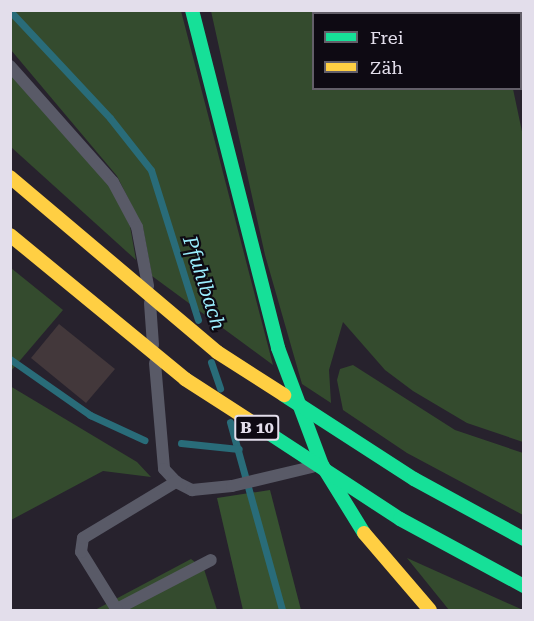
<!DOCTYPE html>
<meta charset="utf-8">
<style>
body{margin:0}
#map{position:relative;width:534px;height:621px;overflow:hidden;background:#27222d;font-family:"Roboto Serif",serif}
div>[style]{position:absolute}
[style*='--x']{left:calc(var(--x)*1px);top:calc(var(--y)*1px);width:calc(var(--w)*1px);rotate:calc(var(--a)*1deg)}
.green>*{inset:0;background:#344b2e}
.forest>*{inset:0;background:#375230}
.stream>*{height:7px;margin:-3.5px;padding:0 3.5px;transform-origin:3.5px;border-radius:3.5px;background:#296c79}
.building>*{inset:0;background:#43383b}
.lane>*{height:12px;margin:-6px;padding:0 6px;transform-origin:6px;border-radius:6px;background:#595a67}
.fast>*{height:14px;margin:-7px;padding:0 7px;transform-origin:7px;border-radius:7px;background:#16e098}
.slow>*{height:14px;margin:-7px;padding:0 7px;transform-origin:7px;border-radius:7px;background:#ffcf43}
span{translate:-50% -50%;white-space:nowrap;text-align:center;line-height:1.15;-webkit-text-stroke:4.5px #0e0a13;paint-order:stroke}
.shield-label span{padding:2px 4px;background:#0e0a13;border:2px solid;border-radius:4px;-webkit-text-stroke-width:0}
.shield-label{font-size:16px;color:#e3deeb;font-weight:700}
.water-label{font-size:20px;color:#9beefe;font-style:italic}
.frame{position:absolute;inset:0;border:12px solid #e3deeb;pointer-events:none}
.legend{position:absolute;left:312px;top:12px;width:210px;height:78px;box-sizing:border-box;background:#0e0a13;border:2px solid #635f69;margin:0;padding:8px 10px;list-style:none;font-size:18px;color:#e3deeb}
.legend li{display:flex;align-items:center;gap:12px;height:30px}
.legend b{width:30px;border:2px solid #635f69}
</style>
<div id="map">
<div class="green">
<i style="clip-path:polygon(10px 11px,181px 11px,273px 365px,152px 276px,143px 228px,117px 176px,11px 50px)"></i>
<i style="clip-path:polygon(211px 11px,494px 11px,314px 14px,314px 88px,513px 89px,524px 141px,523px 442px,467px 423px,413px 391px,385px 370px,343px 322px,329px 370px,331px 403px,302px 384px,265px 255px)"></i>
<i style="clip-path:polygon(10px 71px,110px 184px,130px 226px,136px 260px,11px 147px)"></i>
<i style="clip-path:polygon(11px 268px,63px 310px,11px 371px,10px 371px)"></i>
<i style="clip-path:polygon(353px 365px,455px 430px,523px 453px,523px 515px,407px 453px,343px 410px,337px 380px,340px 369px)"></i>
<i style="clip-path:polygon(10px 386px,137px 462px,151px 477px,103px 471px,11px 520px)"></i>
<i style="clip-path:polygon(407px 558px,523px 610px,449px 610px)"></i>
<i style="clip-path:polygon(191px 559px,204px 569px,217px 610px,95px 610px)"></i>
</div>
<div class="forest">
<i style="clip-path:polygon(270px 490px,301px 610px,243px 610px,217px 498px)"></i>
</div>
<div class="stream">
<i style="--x:10;--y:11;--w:146;--a:46.9"></i>
<i style="--x:110;--y:118;--w:66;--a:51.7"></i>
<i style="--x:151;--y:170;--w:157;--a:72.6"></i>
<i style="--x:10;--y:359;--w:98;--a:35"></i>
<i style="--x:90;--y:415;--w:60;--a:24.8"></i>
<i style="--x:211;--y:362;--w:28;--a:71"></i>
<i style="--x:230;--y:422;--w:195;--a:74.5"></i>
<i style="--x:181;--y:443;--w:58;--a:5.9"></i>
</div>
<div class="building">
<i style="clip-path:polygon(59px 324px,115px 369px,86px 403px,31px 358px)"></i>
</div>
<div class="lane">
<i style="--x:10;--y:66;--w:155;--a:48.4"></i>
<i style="--x:113;--y:182;--w:51;--a:61.9"></i>
<i style="--x:137;--y:227;--w:60;--a:79.4"></i>
<i style="--x:150;--y:303;--w:42;--a:85.9"></i>
<i style="--x:155;--y:363;--w:106;--a:85.1"></i>
<i style="--x:164;--y:469;--w:18;--a:47"></i>
<i style="--x:176;--y:482;--w:18;--a:27"></i>
<i style="--x:192;--y:490;--w:40;--a:-5.7"></i>
<i style="--x:232;--y:486;--w:82;--a:-13.4"></i>
<i style="--x:115;--y:610;--w:108;--a:-27.5"></i>
<i style="--x:117;--y:610;--w:68;--a:-121.8"></i>
<i style="--x:81;--y:552;--w:14;--a:-82"></i>
<i style="--x:83;--y:538;--w:109;--a:-31.1"></i>
</div>
<div class="fast">
<i style="--x:192;--y:10;--w:349;--a:75.7"></i>
<i style="--x:278;--y:348;--w:125;--a:69.4"></i>
<i style="--x:322;--y:465;--w:80;--a:58.3"></i>
<i style="--x:284;--y:395;--w:155;--a:32.9"></i>
<i style="--x:414;--y:479;--w:125;--a:28.6"></i>
<i style="--x:264;--y:430;--w:163;--a:33.2"></i>
<i style="--x:400;--y:519;--w:141;--a:28.4"></i>
</div>
<div class="slow">
<i style="--x:10;--y:177;--w:271;--a:40.2"></i>
<i style="--x:217;--y:352;--w:80;--a:32.7"></i>
<i style="--x:10;--y:235;--w:227;--a:39.4"></i>
<i style="--x:185;--y:379;--w:94;--a:32.8"></i>
<i style="--x:364;--y:533;--w:101;--a:49.4"></i>
</div>
<div class="shield-label">
<span style="left:257px;top:428px">B 10</span>
</div>
<div class="water-label">
<span style="left:204px;top:283px;rotate:72deg">Pfuhlbach</span>
</div>
<div class="frame"></div>
<ul class="legend">
<li><b style="height:8px;background:#16e098"></b>Frei</li>
<li><b style="height:8px;background:#ffcf43"></b>Zäh</li>
</ul>
</div>
